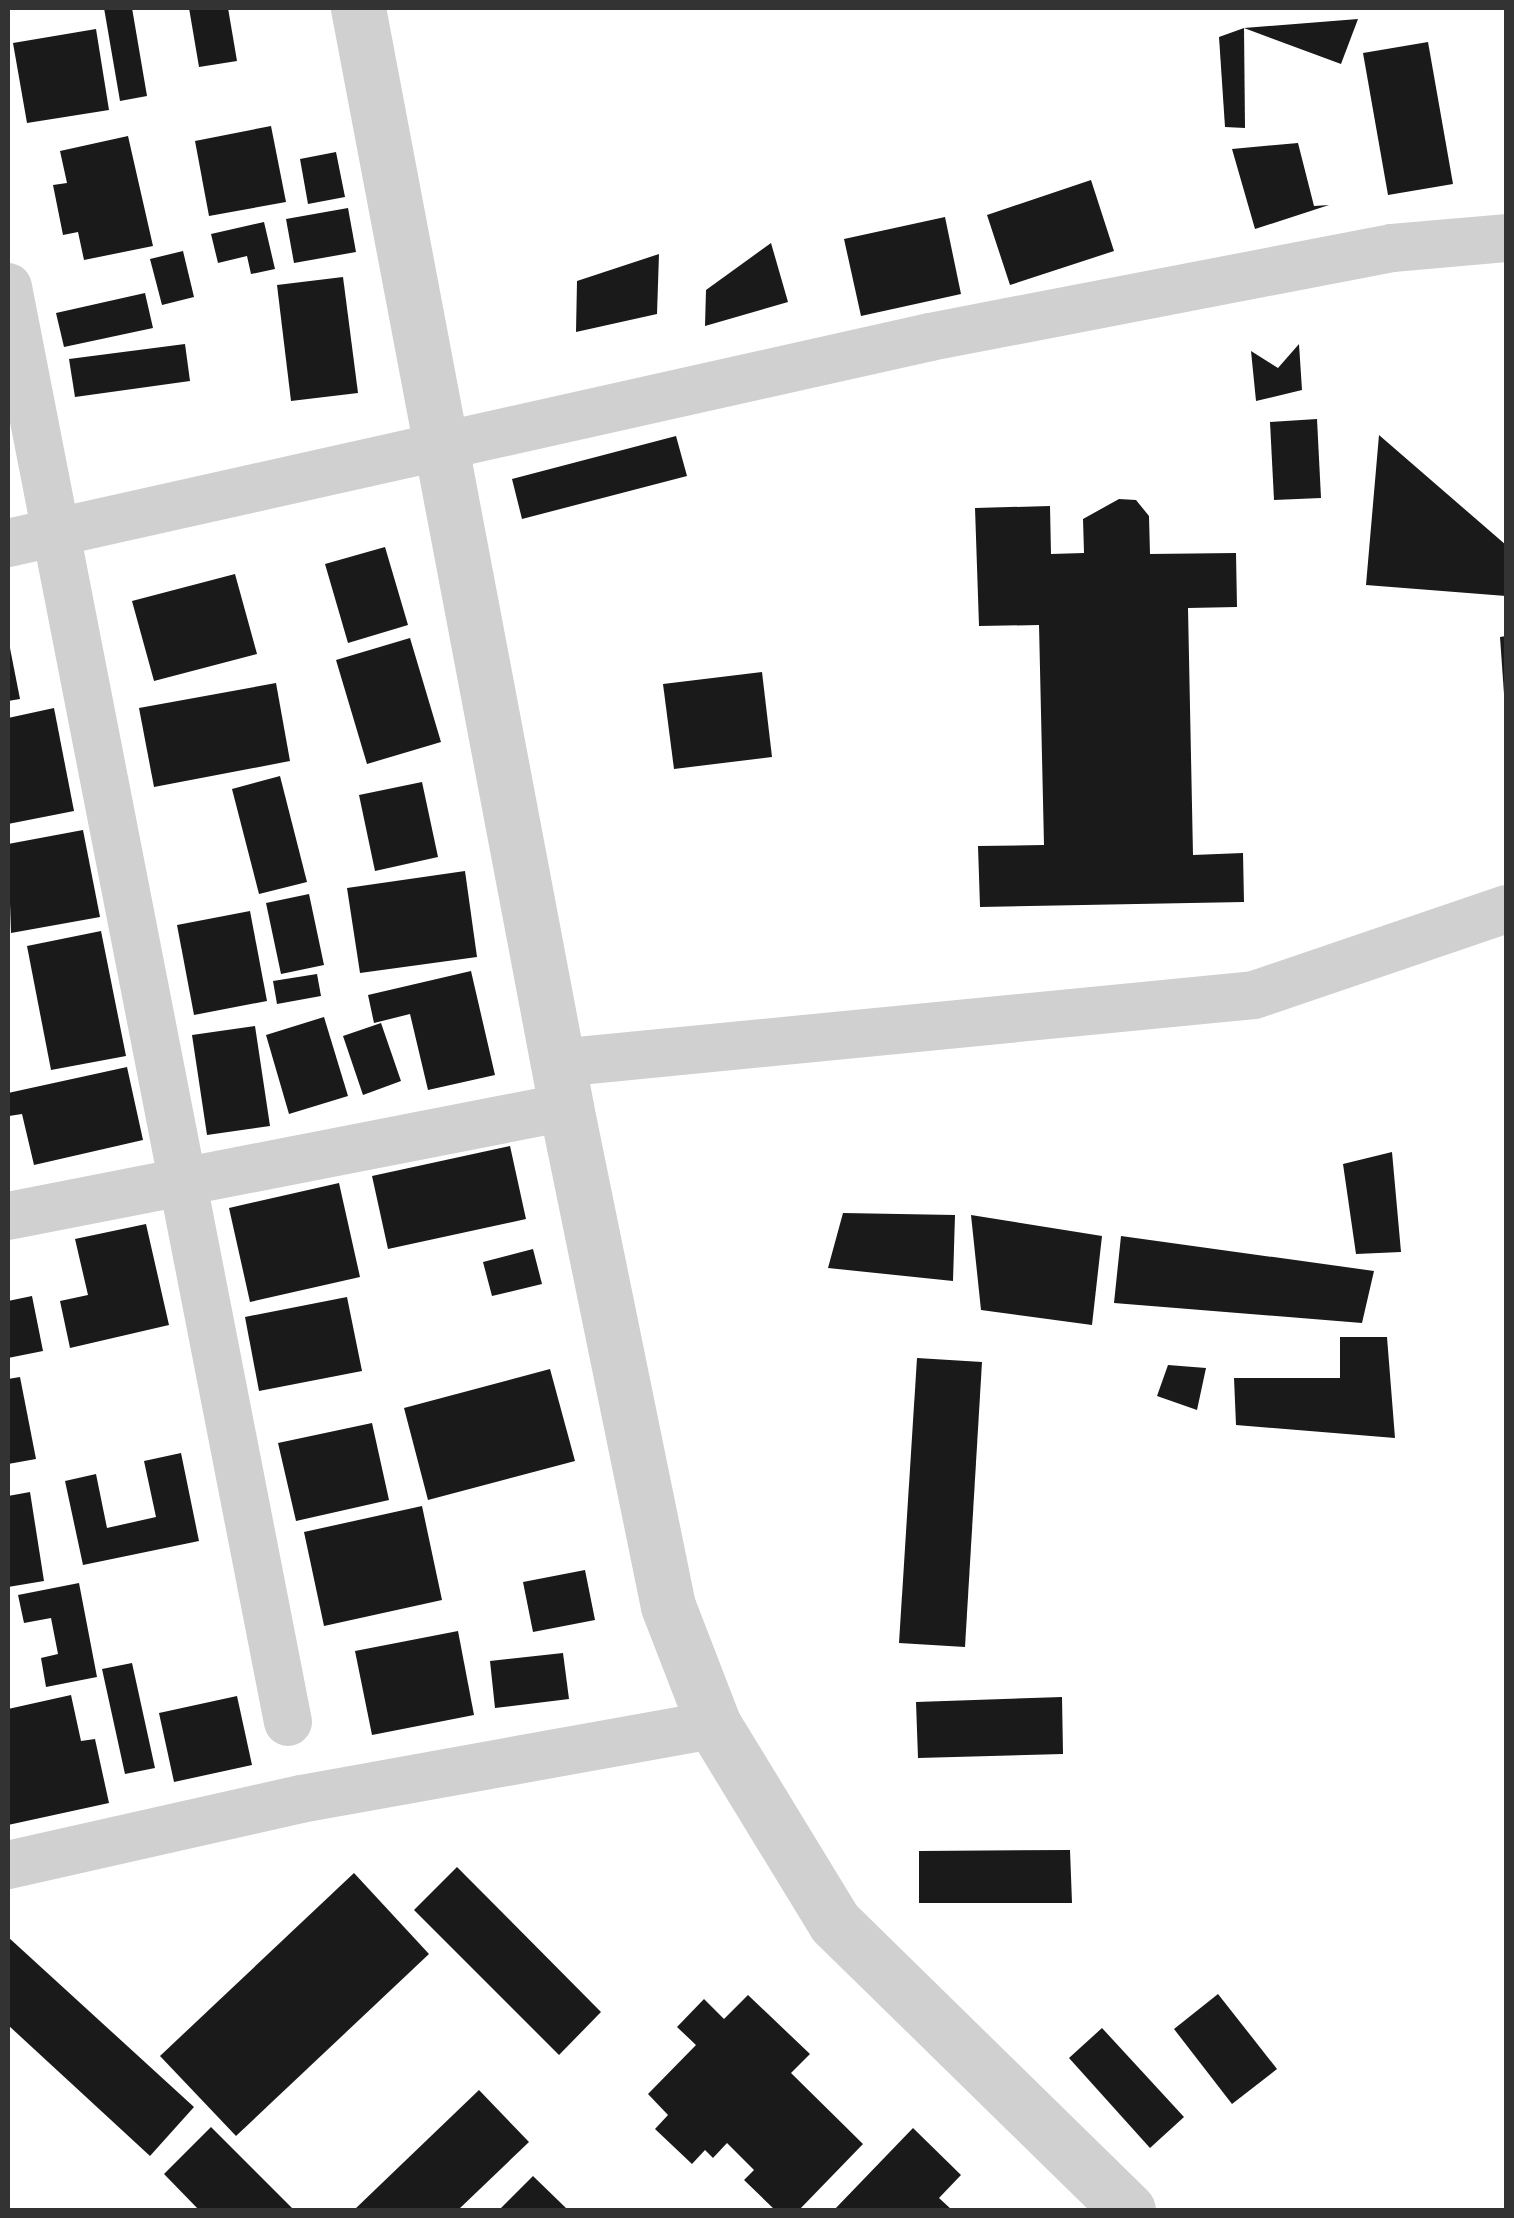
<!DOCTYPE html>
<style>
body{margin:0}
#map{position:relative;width:1514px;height:2218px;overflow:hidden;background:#fff;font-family:Rubik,sans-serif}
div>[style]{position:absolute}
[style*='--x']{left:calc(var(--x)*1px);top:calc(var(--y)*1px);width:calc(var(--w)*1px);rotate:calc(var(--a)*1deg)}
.building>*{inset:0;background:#1a1a1a}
.minor>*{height:48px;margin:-24px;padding:0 24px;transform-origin:24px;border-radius:24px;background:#d0d0d0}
.tertiary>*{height:55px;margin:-27.5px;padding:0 27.5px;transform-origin:27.5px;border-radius:27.5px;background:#d0d0d0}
span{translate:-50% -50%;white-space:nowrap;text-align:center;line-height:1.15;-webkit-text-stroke:10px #fff;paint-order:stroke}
.frame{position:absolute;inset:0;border:10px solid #333;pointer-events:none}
</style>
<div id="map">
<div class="building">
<i style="clip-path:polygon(104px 8px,132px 8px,147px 96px,120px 101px)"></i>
<i style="clip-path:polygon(189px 8px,228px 8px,237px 61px,199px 67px)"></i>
<i style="clip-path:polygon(1358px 19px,1341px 64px,1244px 28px)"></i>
<i style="clip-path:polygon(1244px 28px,1245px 128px,1225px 127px,1219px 37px)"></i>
<i style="clip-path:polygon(96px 29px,109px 110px,27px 123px,13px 43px)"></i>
<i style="clip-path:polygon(1428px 42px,1453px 184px,1388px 195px,1363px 53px)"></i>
<i style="clip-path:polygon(271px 126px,286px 202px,209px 216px,195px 141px)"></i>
<i style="clip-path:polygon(128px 136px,153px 246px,84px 260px,78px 232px,63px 235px,53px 185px,67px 183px,60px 151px)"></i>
<i style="clip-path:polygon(1298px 143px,1314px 206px,1329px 205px,1255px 229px,1232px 149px)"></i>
<i style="clip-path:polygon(336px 152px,345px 197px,308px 204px,300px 159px)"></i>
<i style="clip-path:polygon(1091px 180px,1114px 251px,1010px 285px,987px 215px)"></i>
<i style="clip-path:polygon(348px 208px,356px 252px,294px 263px,286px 219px)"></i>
<i style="clip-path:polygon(945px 217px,961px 294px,861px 316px,844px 239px)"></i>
<i style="clip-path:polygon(264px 222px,275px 269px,251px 274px,247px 256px,218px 263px,211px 234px)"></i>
<i style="clip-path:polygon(771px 243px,788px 302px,705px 326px,706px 290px)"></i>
<i style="clip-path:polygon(183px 251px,194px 297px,162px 305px,150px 259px)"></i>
<i style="clip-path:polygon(659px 254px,657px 314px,576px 332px,577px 281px)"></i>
<i style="clip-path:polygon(343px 277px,358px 393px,291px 401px,277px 285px)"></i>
<i style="clip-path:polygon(145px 293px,153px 328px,64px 347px,56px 313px)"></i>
<i style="clip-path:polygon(185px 344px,190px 381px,75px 397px,69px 359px)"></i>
<i style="clip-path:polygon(1299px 344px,1302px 390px,1256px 401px,1251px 351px,1278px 368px)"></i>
<i style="clip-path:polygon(1317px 419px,1321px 498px,1274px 500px,1270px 422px)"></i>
<i style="clip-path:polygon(1379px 435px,1506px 545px,1506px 596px,1366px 585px)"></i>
<i style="clip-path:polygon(676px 436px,687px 476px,522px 519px,512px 479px)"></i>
<i style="clip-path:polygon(1119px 499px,1136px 500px,1149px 516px,1150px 554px,1236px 553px,1237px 607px,1188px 608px,1193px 855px,1243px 853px,1244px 902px,980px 907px,978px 846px,1044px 845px,1039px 625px,979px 626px,975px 508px,1050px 506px,1051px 554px,1084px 553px,1083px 519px)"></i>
<i style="clip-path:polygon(385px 547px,408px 625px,348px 643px,325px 564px)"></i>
<i style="clip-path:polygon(235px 574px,257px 654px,154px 681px,132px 601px)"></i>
<i style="clip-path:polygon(1506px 636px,1506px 694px,1504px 694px,1500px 637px)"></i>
<i style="clip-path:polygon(8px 638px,20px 699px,8px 701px)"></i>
<i style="clip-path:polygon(410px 638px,441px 742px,367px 764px,336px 660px)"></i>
<i style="clip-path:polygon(762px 672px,772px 757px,674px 769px,663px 684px)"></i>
<i style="clip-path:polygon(276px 683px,290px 761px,154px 787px,139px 708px)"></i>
<i style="clip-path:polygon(54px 708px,74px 811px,8px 824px,8px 718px)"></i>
<i style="clip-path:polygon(280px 776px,307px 882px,259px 894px,232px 789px)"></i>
<i style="clip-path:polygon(422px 782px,438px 857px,375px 871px,359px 795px)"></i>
<i style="clip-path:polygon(83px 830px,100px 917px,11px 933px,8px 844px)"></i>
<i style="clip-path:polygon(465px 871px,477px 957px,360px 973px,347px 888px)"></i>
<i style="clip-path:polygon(309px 894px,324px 965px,281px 974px,266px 903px)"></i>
<i style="clip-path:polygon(250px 911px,267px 1001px,194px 1015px,177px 925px)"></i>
<i style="clip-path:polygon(101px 931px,126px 1056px,51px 1070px,27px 946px)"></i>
<i style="clip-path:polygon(471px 971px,495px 1075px,428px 1090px,410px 1014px,374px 1023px,368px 995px)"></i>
<i style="clip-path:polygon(317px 974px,321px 996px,277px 1004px,273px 981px)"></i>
<i style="clip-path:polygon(324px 1017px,348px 1096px,289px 1114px,266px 1035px)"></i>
<i style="clip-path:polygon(381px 1023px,401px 1081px,363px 1095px,343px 1036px)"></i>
<i style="clip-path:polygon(255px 1026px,270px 1126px,207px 1135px,192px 1035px)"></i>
<i style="clip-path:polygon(127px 1067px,143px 1140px,34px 1165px,22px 1114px,9px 1116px,8px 1093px)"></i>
<i style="clip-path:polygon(510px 1146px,526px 1219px,388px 1249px,372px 1176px)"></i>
<i style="clip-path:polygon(1392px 1152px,1401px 1252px,1356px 1254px,1343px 1164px)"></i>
<i style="clip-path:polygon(339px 1183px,360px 1277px,250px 1302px,229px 1208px)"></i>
<i style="clip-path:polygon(843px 1213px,955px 1215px,953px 1281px,828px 1268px)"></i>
<i style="clip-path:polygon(971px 1215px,1102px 1236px,1092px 1325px,981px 1310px)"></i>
<i style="clip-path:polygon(146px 1224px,169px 1325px,70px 1348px,60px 1301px,88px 1295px,75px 1239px)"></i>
<i style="clip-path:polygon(1121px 1236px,1374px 1271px,1362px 1323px,1114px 1303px)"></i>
<i style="clip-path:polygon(533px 1249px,542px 1284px,492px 1296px,483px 1262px)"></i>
<i style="clip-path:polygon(32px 1296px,43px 1351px,8px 1358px,8px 1301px)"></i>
<i style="clip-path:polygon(347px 1297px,362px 1371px,259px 1391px,245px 1317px)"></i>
<i style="clip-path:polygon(1340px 1337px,1387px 1337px,1395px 1438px,1236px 1425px,1234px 1378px,1340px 1378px)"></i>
<i style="clip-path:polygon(917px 1358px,982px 1362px,965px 1647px,899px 1643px)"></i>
<i style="clip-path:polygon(1168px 1365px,1206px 1368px,1197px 1410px,1157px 1396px)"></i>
<i style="clip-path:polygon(550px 1369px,575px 1461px,428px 1500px,404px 1408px)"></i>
<i style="clip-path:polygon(20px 1377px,36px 1459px,8px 1464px,8px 1379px)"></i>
<i style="clip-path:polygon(372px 1423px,389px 1500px,296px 1521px,278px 1443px)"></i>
<i style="clip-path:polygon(181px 1453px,199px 1541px,83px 1565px,65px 1481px,96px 1474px,107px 1528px,156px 1517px,144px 1461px)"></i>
<i style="clip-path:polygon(30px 1492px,44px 1581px,8px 1587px,8px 1496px)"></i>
<i style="clip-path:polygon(422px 1506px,442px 1600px,324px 1626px,304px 1532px)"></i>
<i style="clip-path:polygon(585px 1570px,595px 1620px,533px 1632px,523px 1582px)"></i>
<i style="clip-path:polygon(79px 1583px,97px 1677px,46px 1687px,41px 1658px,58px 1654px,51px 1618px,24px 1623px,18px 1595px)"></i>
<i style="clip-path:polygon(458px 1631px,474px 1715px,372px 1735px,355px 1651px)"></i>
<i style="clip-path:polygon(563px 1653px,569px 1699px,495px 1708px,490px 1661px)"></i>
<i style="clip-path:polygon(132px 1663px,155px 1768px,125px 1774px,102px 1669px)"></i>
<i style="clip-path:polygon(71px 1695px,81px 1741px,95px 1739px,109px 1803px,8px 1825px,8px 1709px)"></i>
<i style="clip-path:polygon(237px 1696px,252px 1765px,174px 1782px,159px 1713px)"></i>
<i style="clip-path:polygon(1062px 1697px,1063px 1754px,918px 1758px,916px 1702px)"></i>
<i style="clip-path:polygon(1070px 1850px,1072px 1903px,919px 1903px,919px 1851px)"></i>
<i style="clip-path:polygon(457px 1867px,601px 2012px,559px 2055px,414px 1910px)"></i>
<i style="clip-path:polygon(354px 1873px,429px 1954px,236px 2136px,160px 2056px)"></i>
<i style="clip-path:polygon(8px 1937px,194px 2107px,150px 2156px,8px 2025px)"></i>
<i style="clip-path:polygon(1218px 1994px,1277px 2069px,1232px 2104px,1174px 2029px)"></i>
<i style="clip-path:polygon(748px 1995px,810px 2054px,791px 2073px,863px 2144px,799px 2210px,775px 2210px,744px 2180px,754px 2170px,727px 2143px,713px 2158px,705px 2150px,692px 2164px,655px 2129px,668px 2115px,648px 2094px,696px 2045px,677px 2027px,704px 1999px,724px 2019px)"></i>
<i style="clip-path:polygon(1102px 2028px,1184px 2117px,1150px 2148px,1069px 2058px)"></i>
<i style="clip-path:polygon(479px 2090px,529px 2142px,458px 2210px,354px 2210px)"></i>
<i style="clip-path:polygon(211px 2127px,294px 2210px,199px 2210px,164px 2174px)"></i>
<i style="clip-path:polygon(913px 2128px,961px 2175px,939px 2198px,952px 2210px,834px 2210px)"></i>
<i style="clip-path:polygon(533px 2176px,568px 2210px,499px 2210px)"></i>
</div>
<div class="minor">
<i style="--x:8;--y:287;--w:1462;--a:78.96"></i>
<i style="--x:8;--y:543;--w:945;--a:-12.59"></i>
<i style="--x:930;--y:337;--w:470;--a:-10.9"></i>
<i style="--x:1392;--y:248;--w:114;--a:-5"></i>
<i style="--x:558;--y:1063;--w:699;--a:-5.58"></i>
<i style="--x:1254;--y:995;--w:266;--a:-18.8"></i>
<i style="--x:8;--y:1216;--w:569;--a:-11.05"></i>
<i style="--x:8;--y:1865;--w:300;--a:-12.7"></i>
<i style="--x:301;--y:1799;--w:420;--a:-10.2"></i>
</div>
<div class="tertiary">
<i style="--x:358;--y:8;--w:1119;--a:79.28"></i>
<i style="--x:566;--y:1107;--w:509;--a:78.45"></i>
<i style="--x:668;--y:1606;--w:128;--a:68.9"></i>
<i style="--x:714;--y:1725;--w:232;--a:58.6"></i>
<i style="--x:835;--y:1923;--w:410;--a:44.4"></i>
</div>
<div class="frame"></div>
</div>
